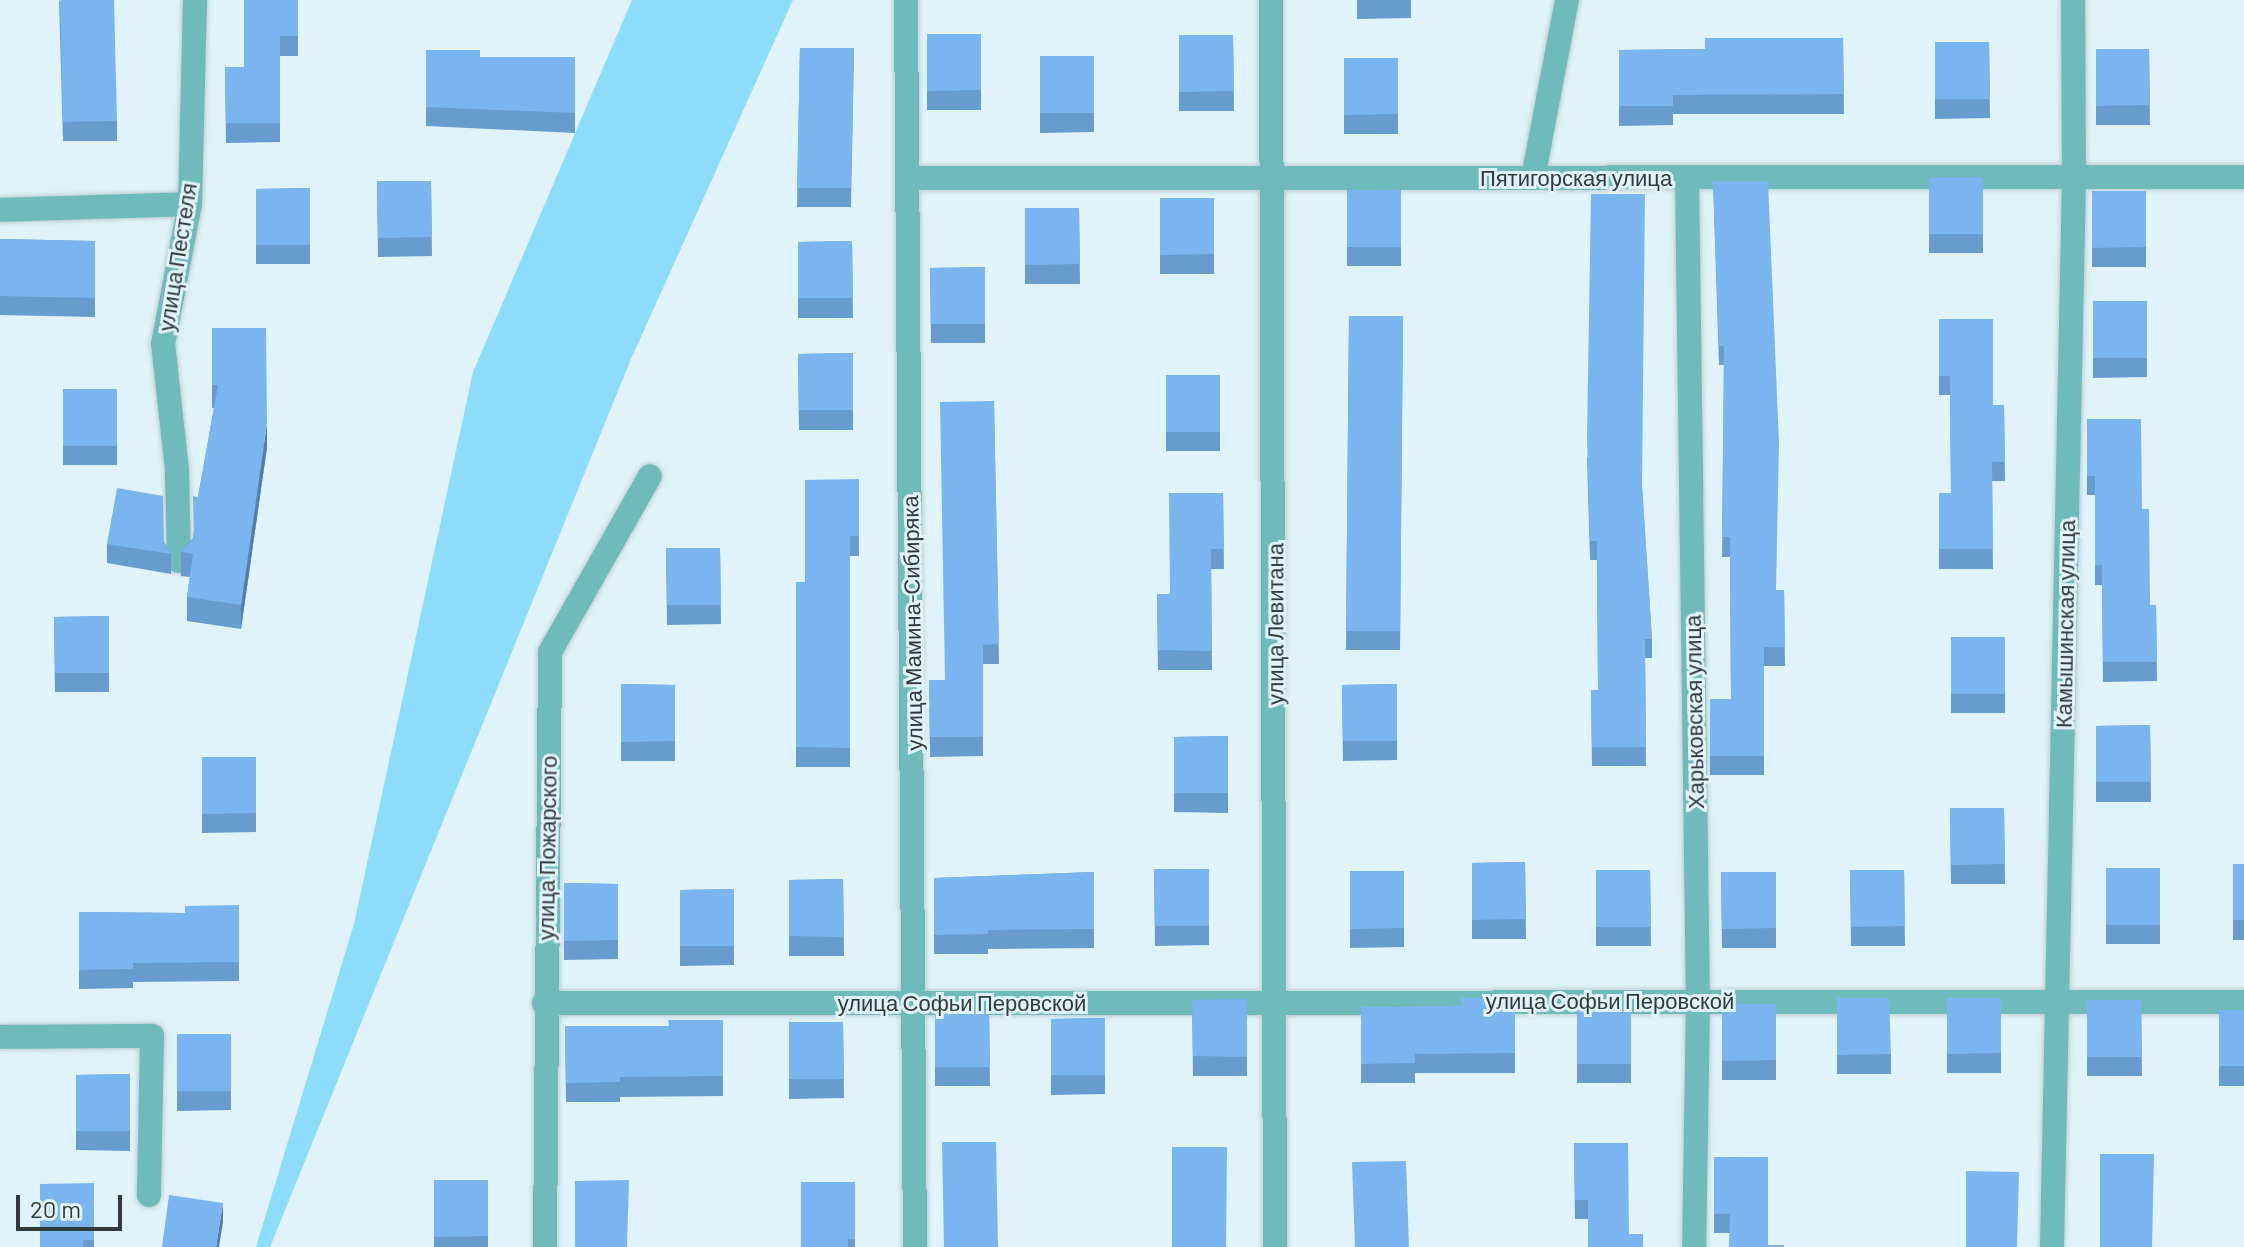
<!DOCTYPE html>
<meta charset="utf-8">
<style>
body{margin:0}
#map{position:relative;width:2244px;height:1247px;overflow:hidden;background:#e1f3fa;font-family:Barlow,sans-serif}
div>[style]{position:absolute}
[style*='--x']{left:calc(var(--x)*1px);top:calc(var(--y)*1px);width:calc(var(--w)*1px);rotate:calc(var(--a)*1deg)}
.green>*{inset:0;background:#8ddcf9}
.roads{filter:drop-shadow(0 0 2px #beced4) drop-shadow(0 0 2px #beced4)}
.minor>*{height:24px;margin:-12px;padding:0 12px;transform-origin:12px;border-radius:12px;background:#6fbabb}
.wall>*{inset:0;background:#699cce}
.shaded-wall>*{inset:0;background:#557fa8}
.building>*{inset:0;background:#7ab5f0}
span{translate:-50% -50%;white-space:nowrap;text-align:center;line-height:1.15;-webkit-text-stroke:6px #e1f3fa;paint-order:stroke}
.street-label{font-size:22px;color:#323a3c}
.scale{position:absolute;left:16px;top:1195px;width:106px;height:36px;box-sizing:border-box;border:4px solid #323a3c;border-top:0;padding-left:10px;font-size:24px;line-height:28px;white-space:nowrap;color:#323a3c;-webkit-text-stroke:6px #e1f3fa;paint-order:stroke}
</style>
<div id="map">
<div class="green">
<i style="clip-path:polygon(632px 0,793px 0,631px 359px,270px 1247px,256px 1247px,354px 924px,473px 372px)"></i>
</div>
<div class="roads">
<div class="minor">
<i style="--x:906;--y:0;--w:1247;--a:89.59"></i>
<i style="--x:1271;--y:0;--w:1247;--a:89.82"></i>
<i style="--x:1687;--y:177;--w:824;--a:89.24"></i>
<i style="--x:1698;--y:1001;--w:246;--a:90.9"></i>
<i style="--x:908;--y:178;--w:1336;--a:-0.04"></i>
<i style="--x:1533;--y:178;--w:181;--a:-79.2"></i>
<i style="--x:0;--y:210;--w:190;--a:-1.8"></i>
<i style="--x:179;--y:561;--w:91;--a:-91.3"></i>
<i style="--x:177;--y:470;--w:127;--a:-96.3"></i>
<i style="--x:163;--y:344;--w:143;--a:-79.1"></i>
<i style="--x:190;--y:204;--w:204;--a:-88.6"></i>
<i style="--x:544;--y:1003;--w:1700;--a:-0.03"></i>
<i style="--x:0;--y:1037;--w:152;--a:-0.4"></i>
<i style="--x:152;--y:1036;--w:159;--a:91.1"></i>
<i style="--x:545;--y:1247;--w:595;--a:-89.52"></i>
<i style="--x:550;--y:652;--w:202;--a:-60.4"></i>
<i style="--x:2052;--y:1247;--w:1070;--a:-88.82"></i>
<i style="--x:2074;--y:177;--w:177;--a:-90.3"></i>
</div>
</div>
<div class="wall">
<i style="clip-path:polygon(59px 0,117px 121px,117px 141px,63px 141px)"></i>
<i style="clip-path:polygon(298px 0,298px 56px,280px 56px,280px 142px,226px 143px,225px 67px,244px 67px)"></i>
<i style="clip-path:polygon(1357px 0,1411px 0,1411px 18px,1357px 19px)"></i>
<i style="clip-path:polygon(927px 34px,981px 34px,981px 110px,927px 110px)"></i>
<i style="clip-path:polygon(1179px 35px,1233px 35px,1234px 111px,1179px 111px)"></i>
<i style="clip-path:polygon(1843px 38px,1844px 114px,1673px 114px,1673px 125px,1619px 126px,1619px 50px,1705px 49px)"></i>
<i style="clip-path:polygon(1935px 42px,1989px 42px,1990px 118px,1935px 119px)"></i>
<i style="clip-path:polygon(800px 48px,854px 48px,851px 207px,797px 207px)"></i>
<i style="clip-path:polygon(2096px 49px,2149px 49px,2150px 125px,2096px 125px)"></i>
<i style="clip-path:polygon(426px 50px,480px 57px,575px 57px,575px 133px,426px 126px)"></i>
<i style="clip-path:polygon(1040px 56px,1094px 56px,1094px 132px,1040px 133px)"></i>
<i style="clip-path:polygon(1344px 58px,1398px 58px,1398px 134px,1344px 134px)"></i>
<i style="clip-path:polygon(1929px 177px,1983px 177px,1983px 253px,1929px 253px)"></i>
<i style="clip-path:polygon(377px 181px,431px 181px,432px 256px,378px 257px)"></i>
<i style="clip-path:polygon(1713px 181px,1776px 590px,1784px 590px,1785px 666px,1764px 666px,1764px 775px,1710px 775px,1710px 699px,1731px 699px,1730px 557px,1722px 557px,1724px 365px,1719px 365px)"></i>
<i style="clip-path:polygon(310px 188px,310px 264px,256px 264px,256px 189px)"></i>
<i style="clip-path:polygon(1347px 190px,1401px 190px,1401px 266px,1347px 266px)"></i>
<i style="clip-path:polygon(2092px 191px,2146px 191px,2146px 267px,2092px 267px)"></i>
<i style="clip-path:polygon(1160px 198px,1214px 198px,1214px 274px,1160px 274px)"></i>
<i style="clip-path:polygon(1025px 208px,1079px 208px,1080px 284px,1025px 284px)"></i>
<i style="clip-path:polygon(0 239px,95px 241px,95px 317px,0 315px)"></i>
<i style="clip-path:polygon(852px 241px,853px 318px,798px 318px,798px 242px)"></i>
<i style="clip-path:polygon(985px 267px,985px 343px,931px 343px,930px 268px)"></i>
<i style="clip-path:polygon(2093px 301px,2147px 301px,2147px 377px,2093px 378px)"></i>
<i style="clip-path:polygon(1349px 316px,1403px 316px,1400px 650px,1346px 650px)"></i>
<i style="clip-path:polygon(1939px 319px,1993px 405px,2004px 405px,2005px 481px,1992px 481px,1993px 569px,1939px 569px,1939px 493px,1951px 493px,1950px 395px,1939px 395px)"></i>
<i style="clip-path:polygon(212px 328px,267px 447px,241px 629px,187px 621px,187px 597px,190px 577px,181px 576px,181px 552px,193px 538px,198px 497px,214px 408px,212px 408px)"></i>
<i style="clip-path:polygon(853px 353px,853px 430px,799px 430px,798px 354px)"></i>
<i style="clip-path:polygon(1166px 375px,1220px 375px,1220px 451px,1166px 451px)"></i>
<i style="clip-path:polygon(63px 389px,117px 389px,117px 465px,63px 465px)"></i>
<i style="clip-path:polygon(994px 401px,999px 664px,983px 664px,983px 756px,930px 757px,929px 680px,945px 680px)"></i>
<i style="clip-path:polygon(2087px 419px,2142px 509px,2150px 605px,2156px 605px,2157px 681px,2103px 682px,2102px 585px,2095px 585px,2095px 495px,2087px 495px)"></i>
<i style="clip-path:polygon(1587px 457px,1642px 487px,1652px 639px,1652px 658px,1645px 658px,1646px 766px,1592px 766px,1591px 690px,1598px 690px,1597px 560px,1590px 560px)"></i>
<i style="clip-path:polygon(859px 479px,859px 556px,850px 556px,850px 767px,796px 767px,796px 582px,805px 582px)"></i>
<i style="clip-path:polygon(1223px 493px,1224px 569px,1211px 569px,1212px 670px,1158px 670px,1157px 594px,1170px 594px)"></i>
<i style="clip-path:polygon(164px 542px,171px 554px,171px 574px,107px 563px,107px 544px)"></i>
<i style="clip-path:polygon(666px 548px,720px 548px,721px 624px,667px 625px)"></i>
<i style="clip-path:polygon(109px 616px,109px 692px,55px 692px,54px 617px)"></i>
<i style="clip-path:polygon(1951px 637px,2005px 637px,2005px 713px,1951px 713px)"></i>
<i style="clip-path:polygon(621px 684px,675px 685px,675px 761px,621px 761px)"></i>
<i style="clip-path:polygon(1397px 684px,1397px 760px,1343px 761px,1342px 685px)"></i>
<i style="clip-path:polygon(2150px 725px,2151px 802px,2096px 802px,2096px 726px)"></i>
<i style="clip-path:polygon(1228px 736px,1228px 813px,1174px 812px,1174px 737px)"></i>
<i style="clip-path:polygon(202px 757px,256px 757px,256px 832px,202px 833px)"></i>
<i style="clip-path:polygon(1950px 808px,2004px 808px,2005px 884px,1951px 884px)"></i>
<i style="clip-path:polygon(1525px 862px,1526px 939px,1472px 939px,1472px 863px)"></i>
<i style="clip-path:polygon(2233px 864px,2244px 864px,2244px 940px,2233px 940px)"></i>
<i style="clip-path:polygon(2106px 868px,2160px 868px,2160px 944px,2106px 944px)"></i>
<i style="clip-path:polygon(1154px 869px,1209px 869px,1209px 945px,1155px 946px)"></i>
<i style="clip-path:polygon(1596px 870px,1650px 870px,1651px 946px,1596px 946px)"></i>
<i style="clip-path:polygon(1850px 870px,1904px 870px,1905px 946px,1851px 946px)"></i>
<i style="clip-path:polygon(1350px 871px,1404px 871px,1404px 947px,1350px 948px)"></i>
<i style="clip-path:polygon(1094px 872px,1094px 948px,988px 949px,988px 954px,934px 954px,934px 878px)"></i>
<i style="clip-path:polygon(1721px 872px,1776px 872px,1776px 948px,1722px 948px)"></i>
<i style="clip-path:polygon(843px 879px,844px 956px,789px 956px,789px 880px)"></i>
<i style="clip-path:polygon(564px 883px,618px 884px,618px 959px,564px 960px)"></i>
<i style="clip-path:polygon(734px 889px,734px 965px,680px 966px,680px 890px)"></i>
<i style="clip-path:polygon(239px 905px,239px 981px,133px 982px,133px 988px,79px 989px,79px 912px,185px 913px)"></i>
<i style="clip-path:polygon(1515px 998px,1515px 1073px,1415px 1073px,1415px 1083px,1361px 1083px,1361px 1007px,1461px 1006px)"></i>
<i style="clip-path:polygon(1837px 998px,1891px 1054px,1891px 1074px,1837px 1074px)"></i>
<i style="clip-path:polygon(1947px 998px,2001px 998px,2001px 1073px,1947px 1073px)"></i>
<i style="clip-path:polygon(1247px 999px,1247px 1076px,1193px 1076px,1192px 1000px)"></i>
<i style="clip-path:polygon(2087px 1000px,2141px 1000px,2142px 1076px,2087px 1076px)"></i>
<i style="clip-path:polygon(1722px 1004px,1776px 1004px,1776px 1080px,1722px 1080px)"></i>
<i style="clip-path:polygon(1577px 1007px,1631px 1007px,1631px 1083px,1577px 1083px)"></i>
<i style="clip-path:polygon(935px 1010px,989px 1010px,990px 1086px,935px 1086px)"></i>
<i style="clip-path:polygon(2219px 1010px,2244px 1010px,2244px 1086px,2219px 1086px)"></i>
<i style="clip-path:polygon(1105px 1018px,1105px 1094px,1051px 1095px,1051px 1019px)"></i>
<i style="clip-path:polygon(723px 1020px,723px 1096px,620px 1097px,620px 1102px,566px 1102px,565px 1026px,669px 1026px)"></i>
<i style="clip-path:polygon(789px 1022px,843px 1022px,844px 1098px,789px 1099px)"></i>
<i style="clip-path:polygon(177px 1034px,231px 1034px,231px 1110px,177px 1111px)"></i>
<i style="clip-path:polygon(130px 1074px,130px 1151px,76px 1150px,76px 1075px)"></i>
<i style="clip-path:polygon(1574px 1143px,1629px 1234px,1643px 1247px,1588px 1219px,1575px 1219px)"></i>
<i style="clip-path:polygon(1714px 1157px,1768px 1245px,1729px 1247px,1730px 1233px,1714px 1233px)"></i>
<i style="clip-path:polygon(434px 1180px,488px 1180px,488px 1247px,434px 1247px)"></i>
<i style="clip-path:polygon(855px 1182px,855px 1247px,801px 1247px)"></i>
<i style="clip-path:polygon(94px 1183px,94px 1247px,40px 1247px)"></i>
</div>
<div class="shaded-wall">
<i style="clip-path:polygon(267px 423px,267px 447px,241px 629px,241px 605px)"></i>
<i style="clip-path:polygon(223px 1203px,223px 1222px,219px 1247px,216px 1247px)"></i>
</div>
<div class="building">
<i style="clip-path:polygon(60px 0,114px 0,117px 121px,63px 122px)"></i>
<i style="clip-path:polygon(244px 0,298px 0,298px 36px,280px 36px,280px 123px,226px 123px,225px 67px,244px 67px)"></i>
<i style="clip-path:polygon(927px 34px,981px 34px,981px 90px,927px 91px)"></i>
<i style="clip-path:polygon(1179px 35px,1233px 35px,1234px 91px,1179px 92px)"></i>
<i style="clip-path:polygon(1705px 38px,1843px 38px,1844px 94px,1673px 95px,1673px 106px,1619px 106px,1619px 50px,1705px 49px)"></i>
<i style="clip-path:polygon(1935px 42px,1989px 42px,1990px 99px,1935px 99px)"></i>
<i style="clip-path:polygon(800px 48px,854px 48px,851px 188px,797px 188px)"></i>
<i style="clip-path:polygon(2096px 49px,2149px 49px,2150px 105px,2096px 106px)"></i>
<i style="clip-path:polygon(426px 50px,480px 50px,480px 57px,575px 57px,575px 113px,426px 107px)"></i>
<i style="clip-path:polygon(1040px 56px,1094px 56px,1094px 113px,1040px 113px)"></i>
<i style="clip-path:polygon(1344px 58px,1398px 58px,1398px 114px,1344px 115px)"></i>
<i style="clip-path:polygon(1929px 177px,1983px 177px,1983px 234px,1929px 234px)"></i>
<i style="clip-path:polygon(377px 181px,431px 181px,432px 237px,378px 238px)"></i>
<i style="clip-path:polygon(1713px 181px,1768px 181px,1779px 443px,1776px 590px,1784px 590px,1785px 647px,1764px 647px,1764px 756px,1710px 756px,1710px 699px,1731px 699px,1730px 537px,1722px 537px,1724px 346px,1719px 346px)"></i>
<i style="clip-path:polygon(310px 188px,310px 245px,256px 245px,256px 189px)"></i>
<i style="clip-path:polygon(1347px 190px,1401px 190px,1401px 247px,1347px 247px)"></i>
<i style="clip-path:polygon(2092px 191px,2146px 191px,2146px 247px,2092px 248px)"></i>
<i style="clip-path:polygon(1591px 194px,1645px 194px,1642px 484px,1652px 639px,1645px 639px,1646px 747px,1592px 747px,1591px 690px,1598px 690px,1597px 541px,1590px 541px,1587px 438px)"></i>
<i style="clip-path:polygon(1160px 198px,1214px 198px,1214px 254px,1160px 255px)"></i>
<i style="clip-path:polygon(1025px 208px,1079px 208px,1080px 264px,1025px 265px)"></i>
<i style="clip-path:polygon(0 239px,95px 241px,95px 298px,0 296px)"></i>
<i style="clip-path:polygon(852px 241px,853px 298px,798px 298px,798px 242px)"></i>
<i style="clip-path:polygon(985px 267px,985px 324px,931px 324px,930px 268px)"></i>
<i style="clip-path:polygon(2093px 301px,2147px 301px,2147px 358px,2093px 358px)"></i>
<i style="clip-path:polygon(1349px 316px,1403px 316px,1400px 631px,1346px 631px)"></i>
<i style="clip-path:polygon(1939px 319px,1993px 319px,1993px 405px,2004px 405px,2005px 462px,1992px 462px,1993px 549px,1939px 549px,1939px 493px,1951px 493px,1950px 376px,1939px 376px)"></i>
<i style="clip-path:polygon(212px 328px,266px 328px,267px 423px,241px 605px,187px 597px,193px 554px,181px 552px,194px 538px,193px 496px,198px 497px,218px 385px,212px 385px)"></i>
<i style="clip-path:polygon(853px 353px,853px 410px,799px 410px,798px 354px)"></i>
<i style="clip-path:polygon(1166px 375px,1220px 375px,1220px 432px,1166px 432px)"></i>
<i style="clip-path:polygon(63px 389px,117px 389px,117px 446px,63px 446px)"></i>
<i style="clip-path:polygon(994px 401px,999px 644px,983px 645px,983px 737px,930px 737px,929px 680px,945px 680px,940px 402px)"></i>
<i style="clip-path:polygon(2087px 419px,2141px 419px,2142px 509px,2149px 509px,2150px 605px,2156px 605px,2157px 662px,2103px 662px,2102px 565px,2095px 566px,2095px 476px,2087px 476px)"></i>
<i style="clip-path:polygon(859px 479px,859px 536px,850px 536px,850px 748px,796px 747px,796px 582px,805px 582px,805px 480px)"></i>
<i style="clip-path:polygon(117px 488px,163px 496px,164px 542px,171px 554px,107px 544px)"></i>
<i style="clip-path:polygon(1169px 493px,1223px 493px,1224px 549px,1211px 549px,1212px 651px,1158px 650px,1157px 594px,1170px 594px)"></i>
<i style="clip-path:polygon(666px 548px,720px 548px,721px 605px,667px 605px)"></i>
<i style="clip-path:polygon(109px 616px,109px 673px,55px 673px,54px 617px)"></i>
<i style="clip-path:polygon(1951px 637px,2005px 637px,2005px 694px,1951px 694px)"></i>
<i style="clip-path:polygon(621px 684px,675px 685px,675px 741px,621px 742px)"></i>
<i style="clip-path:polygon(1397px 684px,1397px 741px,1343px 741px,1342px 685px)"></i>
<i style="clip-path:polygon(2150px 725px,2151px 782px,2096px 782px,2096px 726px)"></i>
<i style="clip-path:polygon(1228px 736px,1228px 793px,1174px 793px,1174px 737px)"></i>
<i style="clip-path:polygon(202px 757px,256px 757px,256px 813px,202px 814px)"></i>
<i style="clip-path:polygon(1950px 808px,2004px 808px,2005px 864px,1951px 865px)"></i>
<i style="clip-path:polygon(1525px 862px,1526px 919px,1472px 920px,1472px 863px)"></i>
<i style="clip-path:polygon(2233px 864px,2244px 864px,2244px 920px,2233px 920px)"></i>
<i style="clip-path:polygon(2106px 868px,2160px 868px,2160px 925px,2106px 925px)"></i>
<i style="clip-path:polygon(1154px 869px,1209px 869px,1209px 926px,1155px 926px)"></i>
<i style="clip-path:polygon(1596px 870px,1650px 870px,1651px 927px,1596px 927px)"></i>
<i style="clip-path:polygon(1850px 870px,1904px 870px,1905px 926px,1851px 927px)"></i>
<i style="clip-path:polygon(1350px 871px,1404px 871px,1404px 928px,1350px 929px)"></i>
<i style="clip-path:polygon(1094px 872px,1094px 929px,988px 930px,988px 934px,934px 935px,934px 878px)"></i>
<i style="clip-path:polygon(1721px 872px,1776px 872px,1776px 928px,1722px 929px)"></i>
<i style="clip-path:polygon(843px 879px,844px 937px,789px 936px,789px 880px)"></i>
<i style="clip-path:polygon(564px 883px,618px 884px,618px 940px,564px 941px)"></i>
<i style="clip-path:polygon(734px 889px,734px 946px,680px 946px,680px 890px)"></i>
<i style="clip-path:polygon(239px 905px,239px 962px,133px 963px,133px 969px,79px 970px,79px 912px,185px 913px,185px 906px)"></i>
<i style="clip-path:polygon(1461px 998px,1515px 998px,1515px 1053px,1415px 1054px,1415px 1063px,1361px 1064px,1361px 1007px,1461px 1006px)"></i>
<i style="clip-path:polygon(1837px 998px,1889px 998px,1891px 1054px,1837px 1055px)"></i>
<i style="clip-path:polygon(1947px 998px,2001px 998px,2001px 1053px,1947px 1054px)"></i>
<i style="clip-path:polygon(1247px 999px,1247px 1057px,1193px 1056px,1192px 1000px)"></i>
<i style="clip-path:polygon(2087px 1000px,2141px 1000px,2142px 1057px,2087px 1057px)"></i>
<i style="clip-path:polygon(1722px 1004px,1776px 1004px,1776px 1060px,1722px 1061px)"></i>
<i style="clip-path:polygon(1577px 1007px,1631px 1007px,1631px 1064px,1577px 1064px)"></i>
<i style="clip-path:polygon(935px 1010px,989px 1010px,990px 1067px,935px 1067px)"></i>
<i style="clip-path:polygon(2219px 1010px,2244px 1010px,2244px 1066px,2219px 1066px)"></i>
<i style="clip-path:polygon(1105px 1018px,1105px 1075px,1051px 1075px,1051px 1019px)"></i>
<i style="clip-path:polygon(668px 1020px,723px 1020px,723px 1076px,620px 1077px,620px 1082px,566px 1083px,565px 1026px,669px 1026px)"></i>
<i style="clip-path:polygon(789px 1022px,843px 1022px,844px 1079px,789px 1079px)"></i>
<i style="clip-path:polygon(177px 1034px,231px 1034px,231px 1091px,177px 1091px)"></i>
<i style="clip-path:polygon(130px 1074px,130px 1131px,76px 1131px,76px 1075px)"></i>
<i style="clip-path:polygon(942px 1142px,996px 1142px,998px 1247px,944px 1247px)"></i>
<i style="clip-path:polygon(1574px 1143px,1628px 1143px,1629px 1234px,1643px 1234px,1643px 1247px,1588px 1247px,1588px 1200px,1575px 1200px)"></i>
<i style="clip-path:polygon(1172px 1147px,1227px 1147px,1226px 1247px,1172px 1247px)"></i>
<i style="clip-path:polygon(2100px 1154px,2154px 1154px,2152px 1247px,2100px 1247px)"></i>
<i style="clip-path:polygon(1714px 1157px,1768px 1157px,1768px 1245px,1784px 1245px,1784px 1247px,1729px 1247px,1730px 1214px,1714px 1214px)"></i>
<i style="clip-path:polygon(1406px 1161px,1409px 1247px,1355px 1247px,1352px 1162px)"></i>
<i style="clip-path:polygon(1966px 1171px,2019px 1172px,2017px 1247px,1966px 1247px)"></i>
<i style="clip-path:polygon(434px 1180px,488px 1180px,488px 1236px,434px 1237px)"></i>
<i style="clip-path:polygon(629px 1180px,627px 1247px,575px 1247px,575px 1181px)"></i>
<i style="clip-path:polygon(801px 1182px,855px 1182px,855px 1239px,848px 1239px,848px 1247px,801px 1247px)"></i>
<i style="clip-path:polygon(94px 1183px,94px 1240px,83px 1240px,83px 1247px,40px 1247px,40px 1184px)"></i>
<i style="clip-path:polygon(169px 1195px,223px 1203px,216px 1247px,162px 1247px)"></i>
</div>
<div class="street-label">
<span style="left:1576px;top:178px">Пятигорская улица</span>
<span style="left:177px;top:257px;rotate:-81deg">улица Пестеля</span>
<span style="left:912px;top:623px;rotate:-91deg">улица Мамина-Сибиряка</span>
<span style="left:1275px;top:624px;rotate:-90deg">улица Левитана</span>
<span style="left:2065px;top:624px;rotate:-89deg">Камышинская улица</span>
<span style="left:1694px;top:712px;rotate:-91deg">Харьковская улица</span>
<span style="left:547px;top:848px;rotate:-89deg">улица Пожарского</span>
<span style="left:1610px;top:1001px">улица Софьи Перовской</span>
<span style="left:962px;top:1003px">улица Софьи Перовской</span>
</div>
<div class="scale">20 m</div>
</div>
